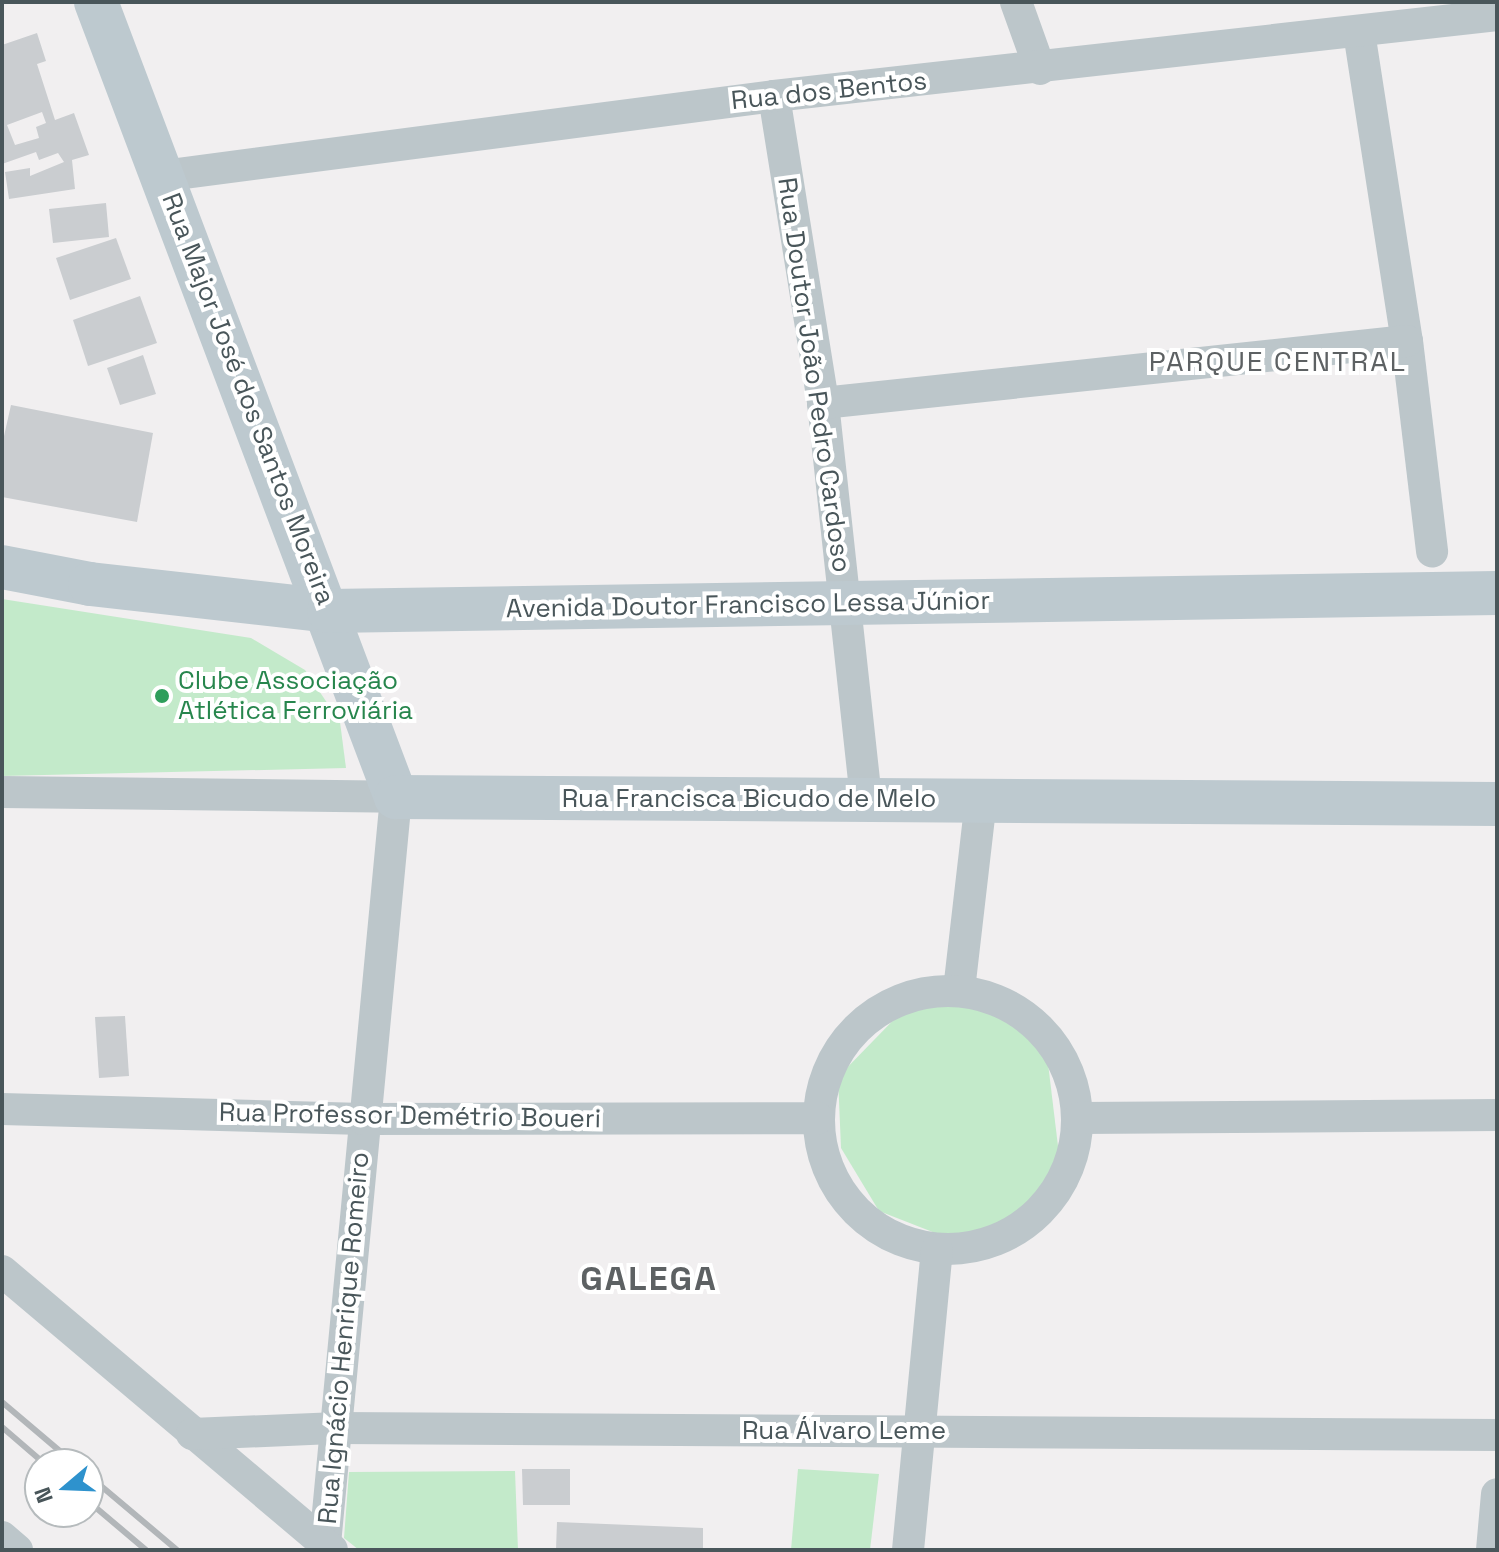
<!DOCTYPE html>
<meta charset="utf-8">
<style>
body{margin:0}
#map{position:relative;width:1499px;height:1552px;overflow:hidden;background:#f1eff0;font-family:"Space Grotesk",sans-serif}
div>[style]{position:absolute}
[style*='--x']{left:calc(var(--x)*1px);top:calc(var(--y)*1px);width:calc(var(--w)*1px);rotate:calc(var(--a)*1deg)}
.green>*{inset:0;background:#c3eaca}
.building>*{inset:0;background:#cacdd0}
.street>*{height:32px;margin:-16px;padding:0 16px;transform-origin:16px;border-radius:16px;background:#bcc6ca}
.street>.ring{margin:-16px;padding:0;box-sizing:content-box;background:none;border:32px solid #bcc6ca;border-radius:50%}
.secondary>*{height:44px;margin:-22px;padding:0 22px;transform-origin:22px;border-radius:22px;background:#bdc9cf}
.rail>*{height:6px;margin:-3px;padding:0 3px;transform-origin:3px;border-radius:3px;background:#b2b6b9}
.dots>*{width:22px;height:22px;translate:-50% -50%;box-sizing:border-box;border:4px solid #fff;border-radius:50%}
span{translate:-50% -50%;white-space:nowrap;text-align:center;line-height:1.15;-webkit-text-stroke:8px #fff;paint-order:stroke}
.street-label{font-size:26px;color:#49565a}
.leisure-label{font-size:26px;color:#27864d}
.left{translate:0 -50%;text-align:left}
.neighbourhood-label{font-size:28px;color:#5d6163;letter-spacing:2px}
.district-label{font-size:34px;color:#5d6163;font-weight:700;letter-spacing:2px}
.frame{position:absolute;inset:0;border:4px solid #49565a;pointer-events:none}
.north{position:absolute;left:24px;top:1448px;width:80px;height:80px;box-sizing:border-box;background:#fff;border:2px solid #b6bbbd;border-radius:50%;rotate:251deg;font-size:22px;font-weight:700;line-height:32px;text-align:center;color:#49565a}
.north::after{content:'';display:block;margin:auto;width:28px;height:36px;background:#2e92cd;clip-path:polygon(50% 0,100% 100%,50% 72%,0 100%)}
</style>
<div id="map">
<div class="green">
<i style="clip-path:polygon(2px 599px,251px 638px,305px 670px,340px 722px,346px 768px,2px 776px)"></i>
<i style="clip-path:polygon(910px 1003px,992px 1008px,1047px 1055px,1061px 1171px,1006px 1223px,948px 1238px,879px 1211px,841px 1148px,838px 1077px)"></i>
<i style="clip-path:polygon(798px 1469px,879px 1474px,870px 1550px,791px 1550px)"></i>
<i style="clip-path:polygon(515px 1471px,518px 1550px,359px 1550px,344px 1538px,349px 1472px)"></i>
</div>
<div class="building">
<i style="clip-path:polygon(evenodd,37px 33px,46px 61px,37px 64px,55px 120px,74px 113px,89px 155px,72px 160px,75px 189px,9px 199px,5px 172px,30px 168px,30px 176px,64px 162px,58px 153px,39px 160px,36px 152px,2px 164px,2px 45px,37px 33px,42px 112px,46px 123px,36px 127px,39px 138px,15px 145px,7px 125px,42px 112px)"></i>
<i style="clip-path:polygon(106px 203px,109px 237px,53px 243px,49px 209px)"></i>
<i style="clip-path:polygon(116px 238px,131px 279px,70px 300px,56px 258px)"></i>
<i style="clip-path:polygon(140px 296px,157px 343px,88px 366px,73px 320px)"></i>
<i style="clip-path:polygon(143px 355px,156px 394px,120px 405px,107px 368px)"></i>
<i style="clip-path:polygon(11px 405px,153px 433px,137px 522px,2px 497px,2px 445px)"></i>
<i style="clip-path:polygon(125px 1016px,129px 1076px,99px 1078px,95px 1017px)"></i>
<i style="clip-path:polygon(522px 1469px,570px 1469px,570px 1505px,523px 1505px)"></i>
<i style="clip-path:polygon(557px 1522px,703px 1528px,703px 1550px,556px 1550px)"></i>
</div>
<div class="street">
<i style="--x:1016;--y:2;--w:71;--a:70.3"></i>
<i style="--x:1359;--y:32;--w:313;--a:81.2"></i>
<i style="--x:1407;--y:341;--w:212;--a:83.2"></i>
<i style="--x:774;--y:96;--w:311;--a:80.9"></i>
<i style="--x:823;--y:403;--w:397;--a:83.8"></i>
<i style="--x:162;--y:176;--w:617;--a:-7.45"></i>
<i style="--x:774;--y:96;--w:728;--a:-6.39"></i>
<i style="--x:823;--y:403;--w:587;--a:-6.06"></i>
<i style="--x:2;--y:792;--w:394;--a:0.7"></i>
<i style="--x:396;--y:797;--w:750;--a:95.43"></i>
<i style="--x:959;--y:990;--w:190;--a:-83.4"></i>
<i class="ring" style="left:819px;top:991px;width:226px;height:226px"></i>
<i style="--x:2;--y:1109;--w:361;--a:1.6"></i>
<i style="--x:363;--y:1119;--w:455;--a:-0.1"></i>
<i style="--x:1079;--y:1118;--w:418;--a:-0.4"></i>
<i style="--x:2;--y:1271;--w:432;--a:40.2"></i>
<i style="--x:192;--y:1434;--w:146;--a:-2.4"></i>
<i style="--x:338;--y:1428;--w:1159;--a:0.35"></i>
<i style="--x:2;--y:1537;--w:20;--a:41"></i>
<i style="--x:908;--y:1550;--w:301;--a:-84.5"></i>
<i style="--x:1492;--y:1550;--w:56;--a:-84.9"></i>
</div>
<div class="secondary">
<i style="--x:96;--y:2;--w:850;--a:69.33"></i>
<i style="--x:396;--y:797;--w:1101;--a:0.36"></i>
<i style="--x:2;--y:567;--w:90;--a:10.9"></i>
<i style="--x:90;--y:584;--w:241;--a:6.4"></i>
<i style="--x:329;--y:611;--w:1168;--a:-0.88"></i>
</div>
<div class="rail">
<i style="--x:2;--y:1402;--w:96;--a:40.3"></i>
<i style="--x:2;--y:1427;--w:57;--a:40.7"></i>
<i style="--x:88;--y:1475;--w:116;--a:40.1"></i>
<i style="--x:88;--y:1501;--w:76;--a:40.2"></i>
</div>
<div class="dots">
<i style="left:162px;top:696px;background:#2e9e5b"></i>
</div>
<div class="street-label">
<span style="left:829px;top:91px;rotate:-6deg">Rua dos Bentos</span>
<span style="left:814px;top:375px;rotate:82deg">Rua Doutor João Pedro Cardoso</span>
<span style="left:248px;top:399px;rotate:69deg">Rua Major José dos Santos Moreira</span>
<span style="left:748px;top:605px;rotate:-1deg">Avenida Doutor Francisco Lessa Júnior</span>
<span style="left:749px;top:799px">Rua Francisca Bicudo de Melo</span>
<span style="left:410px;top:1116px;rotate:1deg">Rua Professor Demétrio Boueri</span>
<span style="left:344px;top:1338px;rotate:-85deg">Rua Ignácio Henrique Romeiro</span>
<span style="left:844px;top:1431px">Rua Álvaro Leme</span>
</div>
<div class="leisure-label">
<span class="left" style="left:178px;top:696px">Clube Associação<br>Atlética Ferroviária</span>
</div>
<div class="neighbourhood-label">
<span style="left:1278px;top:361px">PARQUE CENTRAL</span>
</div>
<div class="district-label">
<span style="left:649px;top:1279px">GALEGA</span>
</div>
<div class="frame"></div>
<div class="north">N</div>
</div>
